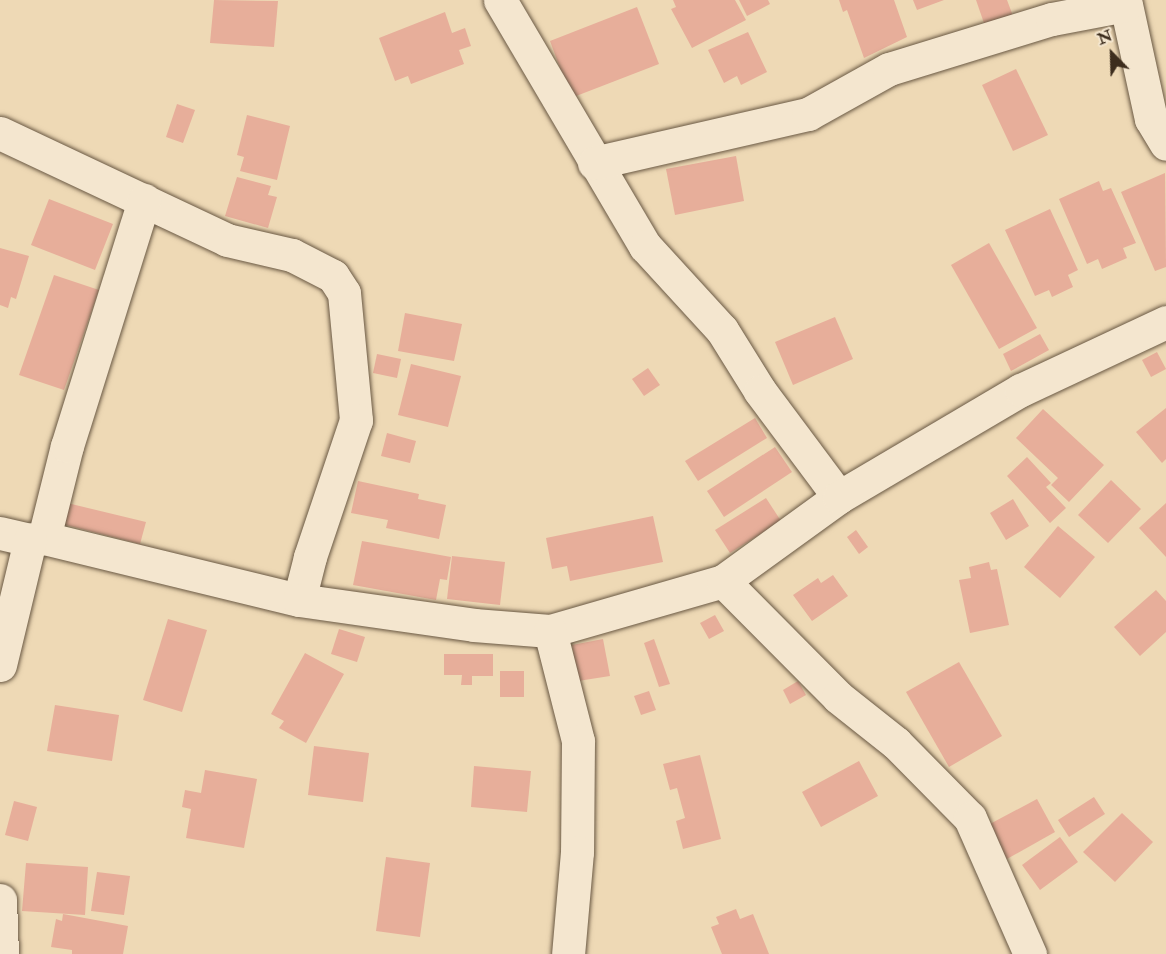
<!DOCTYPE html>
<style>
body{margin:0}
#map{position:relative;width:1166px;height:954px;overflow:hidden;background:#eed9b5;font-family:"IM FELL Double Pica",serif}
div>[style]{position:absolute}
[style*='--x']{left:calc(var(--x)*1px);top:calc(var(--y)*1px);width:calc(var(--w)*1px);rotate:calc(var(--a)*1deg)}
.building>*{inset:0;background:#e7ae9a}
.roads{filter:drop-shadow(0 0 2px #695843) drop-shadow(0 0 2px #695843)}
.minor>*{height:33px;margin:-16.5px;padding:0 16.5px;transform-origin:16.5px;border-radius:16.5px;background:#f4e6cf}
span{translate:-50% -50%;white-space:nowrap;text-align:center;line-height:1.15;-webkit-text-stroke:4.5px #f4e6cf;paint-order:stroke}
.north{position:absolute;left:1082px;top:24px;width:60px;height:60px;-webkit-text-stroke:4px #f4e6cf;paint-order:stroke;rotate:337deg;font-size:16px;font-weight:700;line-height:24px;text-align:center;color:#3d2d1d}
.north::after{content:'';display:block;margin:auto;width:21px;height:27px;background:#3d2d1d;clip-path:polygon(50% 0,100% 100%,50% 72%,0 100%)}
</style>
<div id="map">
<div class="building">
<i style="clip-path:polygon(214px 0,278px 1px,274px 47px,210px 43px)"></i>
<i style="clip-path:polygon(673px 0,735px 0,746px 20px,692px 48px,671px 9px,676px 7px)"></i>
<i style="clip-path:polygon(739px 0,768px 0,770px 4px,747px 16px)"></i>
<i style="clip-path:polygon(839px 0,894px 0,907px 37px,864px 58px,847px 10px,843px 12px)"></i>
<i style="clip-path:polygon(913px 0,944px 0,917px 10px)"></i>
<i style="clip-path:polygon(976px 0,1007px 0,1013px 16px,985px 26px)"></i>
<i style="clip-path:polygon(637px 7px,659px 64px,571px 98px,550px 41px)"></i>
<i style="clip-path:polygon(445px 12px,452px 33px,465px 28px,471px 46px,459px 50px,464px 64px,411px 84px,408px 76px,395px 81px,379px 38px)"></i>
<i style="clip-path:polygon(748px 32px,767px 72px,741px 85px,737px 76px,724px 83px,708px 50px)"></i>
<i style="clip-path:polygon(1016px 69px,1048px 135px,1013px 151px,982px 85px)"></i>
<i style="clip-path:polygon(177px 104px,195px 110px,183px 143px,166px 137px)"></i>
<i style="clip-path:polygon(247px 115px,290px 126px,277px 180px,240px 171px,244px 157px,237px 155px)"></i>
<i style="clip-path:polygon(736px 156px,744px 201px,675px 215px,666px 169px)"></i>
<i style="clip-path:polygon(1165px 173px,1166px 267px,1155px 271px,1121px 192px)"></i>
<i style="clip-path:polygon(237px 177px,271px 186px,268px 195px,277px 197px,268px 228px,225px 216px)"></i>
<i style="clip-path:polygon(1099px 181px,1103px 191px,1111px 188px,1136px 243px,1123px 248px,1127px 258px,1102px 269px,1098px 259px,1087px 264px,1059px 199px)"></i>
<i style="clip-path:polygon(49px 199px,113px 224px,95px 270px,31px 245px)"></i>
<i style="clip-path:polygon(1050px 209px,1078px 270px,1068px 275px,1073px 287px,1052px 297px,1049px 290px,1035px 296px,1005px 230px)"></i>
<i style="clip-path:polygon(989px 243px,1037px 328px,999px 349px,951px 265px)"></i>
<i style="clip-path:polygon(0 248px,29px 256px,16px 299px,11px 297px,8px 308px,0 305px)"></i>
<i style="clip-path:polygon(54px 275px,99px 290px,64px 390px,19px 375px)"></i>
<i style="clip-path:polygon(405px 313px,462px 324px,454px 361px,398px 351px)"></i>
<i style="clip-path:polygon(835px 317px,853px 359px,793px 385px,775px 342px)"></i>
<i style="clip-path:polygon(1040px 334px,1049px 350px,1011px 371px,1003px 354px)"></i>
<i style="clip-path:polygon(1157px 352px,1166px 369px,1151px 377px,1142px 360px)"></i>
<i style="clip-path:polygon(377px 354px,401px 359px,397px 378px,373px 373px)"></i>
<i style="clip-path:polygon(411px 364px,461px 376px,448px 427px,398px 415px)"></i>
<i style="clip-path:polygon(648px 368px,660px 385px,644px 396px,632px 379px)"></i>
<i style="clip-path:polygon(1166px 408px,1166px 459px,1162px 463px,1136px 432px)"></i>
<i style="clip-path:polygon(1043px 409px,1104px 465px,1069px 502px,1051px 485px,1058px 478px,1016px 438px)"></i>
<i style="clip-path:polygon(755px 418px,767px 438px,698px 481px,685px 461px)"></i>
<i style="clip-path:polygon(387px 433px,416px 441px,410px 463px,381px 456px)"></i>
<i style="clip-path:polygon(775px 447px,792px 472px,724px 517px,707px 491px)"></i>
<i style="clip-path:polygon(1027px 457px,1051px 483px,1046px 487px,1066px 508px,1050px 523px,1007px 476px)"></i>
<i style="clip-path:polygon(1111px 480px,1141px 509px,1108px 543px,1078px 515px)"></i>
<i style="clip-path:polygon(358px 481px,419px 494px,418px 499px,446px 505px,439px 539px,386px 528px,388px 520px,351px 513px)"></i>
<i style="clip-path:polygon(766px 498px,781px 521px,730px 553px,715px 530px)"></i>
<i style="clip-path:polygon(1013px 499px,1029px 526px,1006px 540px,990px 513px)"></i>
<i style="clip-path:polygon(63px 502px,146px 522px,140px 544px,58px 523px)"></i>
<i style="clip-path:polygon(1166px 503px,1166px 557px,1139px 528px)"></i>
<i style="clip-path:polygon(653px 516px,663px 562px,570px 581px,567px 566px,552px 569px,546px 538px)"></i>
<i style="clip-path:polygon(1058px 526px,1095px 557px,1060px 598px,1024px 567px)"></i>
<i style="clip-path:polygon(856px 530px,868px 547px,859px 554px,847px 537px)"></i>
<i style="clip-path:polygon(362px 541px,451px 557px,447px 580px,440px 579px,436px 600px,353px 585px)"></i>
<i style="clip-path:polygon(452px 556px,505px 562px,500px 605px,447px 599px)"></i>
<i style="clip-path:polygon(989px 562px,991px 570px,997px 569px,1009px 625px,970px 633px,959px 580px,971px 578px,969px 567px)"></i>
<i style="clip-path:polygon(833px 575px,848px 596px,812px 621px,793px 595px,818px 578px,821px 583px)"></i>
<i style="clip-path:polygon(1156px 590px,1166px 601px,1166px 632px,1140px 656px,1114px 627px)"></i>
<i style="clip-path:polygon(715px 615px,724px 631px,709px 639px,700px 623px)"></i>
<i style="clip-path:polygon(168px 619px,207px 630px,182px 712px,143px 700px)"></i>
<i style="clip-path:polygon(339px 629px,365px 637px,357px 662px,331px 654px)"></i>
<i style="clip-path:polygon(603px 639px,610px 676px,578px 681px,572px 645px)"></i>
<i style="clip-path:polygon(654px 639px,670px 684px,659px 687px,644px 643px)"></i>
<i style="clip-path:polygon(305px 653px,344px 674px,306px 743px,279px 728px,284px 721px,271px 714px)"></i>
<i style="clip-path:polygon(444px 654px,493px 654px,493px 676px,472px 676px,472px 685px,461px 685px,462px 675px,444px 675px)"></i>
<i style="clip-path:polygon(959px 662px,1002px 736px,949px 767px,906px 692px)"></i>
<i style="clip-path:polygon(500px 671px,524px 671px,524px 697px,500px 697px)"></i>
<i style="clip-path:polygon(798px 681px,806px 695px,790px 704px,783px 690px)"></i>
<i style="clip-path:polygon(649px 691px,656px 710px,641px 715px,634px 696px)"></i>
<i style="clip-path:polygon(55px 705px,119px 715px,112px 761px,47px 751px)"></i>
<i style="clip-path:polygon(314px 746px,369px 753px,363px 802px,308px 795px)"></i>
<i style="clip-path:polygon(700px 755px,721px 839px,683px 849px,676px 821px,685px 818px,677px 788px,670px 790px,663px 764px)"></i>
<i style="clip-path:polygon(859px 761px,878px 796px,821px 827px,802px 792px)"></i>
<i style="clip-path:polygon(474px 766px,531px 771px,527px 812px,471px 807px)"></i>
<i style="clip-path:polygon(205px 770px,257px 779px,244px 848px,186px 838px,191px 809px,182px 807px,185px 790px,201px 793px)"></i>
<i style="clip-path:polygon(1094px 797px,1105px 814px,1069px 837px,1058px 820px)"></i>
<i style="clip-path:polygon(1037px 799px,1055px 832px,1007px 859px,988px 825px)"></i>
<i style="clip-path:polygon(14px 801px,37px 807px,28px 841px,5px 835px)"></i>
<i style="clip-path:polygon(1122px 813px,1153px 842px,1115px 882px,1083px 852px)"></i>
<i style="clip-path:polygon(1060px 837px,1078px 862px,1040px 890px,1022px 865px)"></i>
<i style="clip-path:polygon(386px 857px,430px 863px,420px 937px,376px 931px)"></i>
<i style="clip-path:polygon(26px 863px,88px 867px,85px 915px,22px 911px)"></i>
<i style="clip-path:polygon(97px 872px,130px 876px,124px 915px,91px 911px)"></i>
<i style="clip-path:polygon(736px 909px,740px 919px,753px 914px,769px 954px,722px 954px,711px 927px,719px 924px,716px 917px)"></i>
<i style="clip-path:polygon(63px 914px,128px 926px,123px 954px,72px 954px,72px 950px,51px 947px,56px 919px,62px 921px)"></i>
</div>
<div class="roads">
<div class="minor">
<i style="--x:500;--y:0;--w:286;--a:59.5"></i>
<i style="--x:645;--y:246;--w:114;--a:47.5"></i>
<i style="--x:722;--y:330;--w:72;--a:58.1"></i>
<i style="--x:760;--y:391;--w:132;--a:53.3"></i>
<i style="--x:1125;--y:0;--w:122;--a:77.7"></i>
<i style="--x:1151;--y:119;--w:29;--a:59"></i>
<i style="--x:0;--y:133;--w:251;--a:25.2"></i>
<i style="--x:227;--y:240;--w:67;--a:13"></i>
<i style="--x:292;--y:255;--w:46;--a:27.1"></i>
<i style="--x:333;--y:276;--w:20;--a:57"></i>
<i style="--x:344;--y:293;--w:128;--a:84.6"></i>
<i style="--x:356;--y:420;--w:145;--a:108.6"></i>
<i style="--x:310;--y:557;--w:44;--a:104.3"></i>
<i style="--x:594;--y:163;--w:220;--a:-12.9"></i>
<i style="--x:808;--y:114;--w:93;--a:-29.1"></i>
<i style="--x:889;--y:69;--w:170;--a:-17.1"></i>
<i style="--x:1052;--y:19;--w:75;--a:-10.7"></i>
<i style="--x:0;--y:533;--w:31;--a:13"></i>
<i style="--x:30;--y:540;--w:14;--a:-8"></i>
<i style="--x:44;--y:538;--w:262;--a:13.7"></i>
<i style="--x:299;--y:600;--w:177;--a:8.1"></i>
<i style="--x:474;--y:625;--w:76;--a:4.5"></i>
<i style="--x:550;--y:631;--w:180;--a:-16.1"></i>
<i style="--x:723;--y:581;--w:143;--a:-35.9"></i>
<i style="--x:839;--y:497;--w:211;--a:-30.5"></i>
<i style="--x:1021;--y:390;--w:160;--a:-25.1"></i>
<i style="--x:44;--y:538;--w:95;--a:-76"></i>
<i style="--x:67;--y:446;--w:258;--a:-72.6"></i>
<i style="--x:723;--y:581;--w:163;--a:45.2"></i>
<i style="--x:838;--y:697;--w:74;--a:38.4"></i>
<i style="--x:896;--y:743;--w:105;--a:45.4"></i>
<i style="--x:970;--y:818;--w:149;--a:66.2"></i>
<i style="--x:550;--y:631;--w:114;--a:75.7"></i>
<i style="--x:578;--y:741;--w:111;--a:90.5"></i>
<i style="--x:577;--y:852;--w:102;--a:95"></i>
<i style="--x:0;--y:665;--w:129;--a:-76.5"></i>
<i style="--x:0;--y:900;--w:54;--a:87.9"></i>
</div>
</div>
<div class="north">N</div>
</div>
